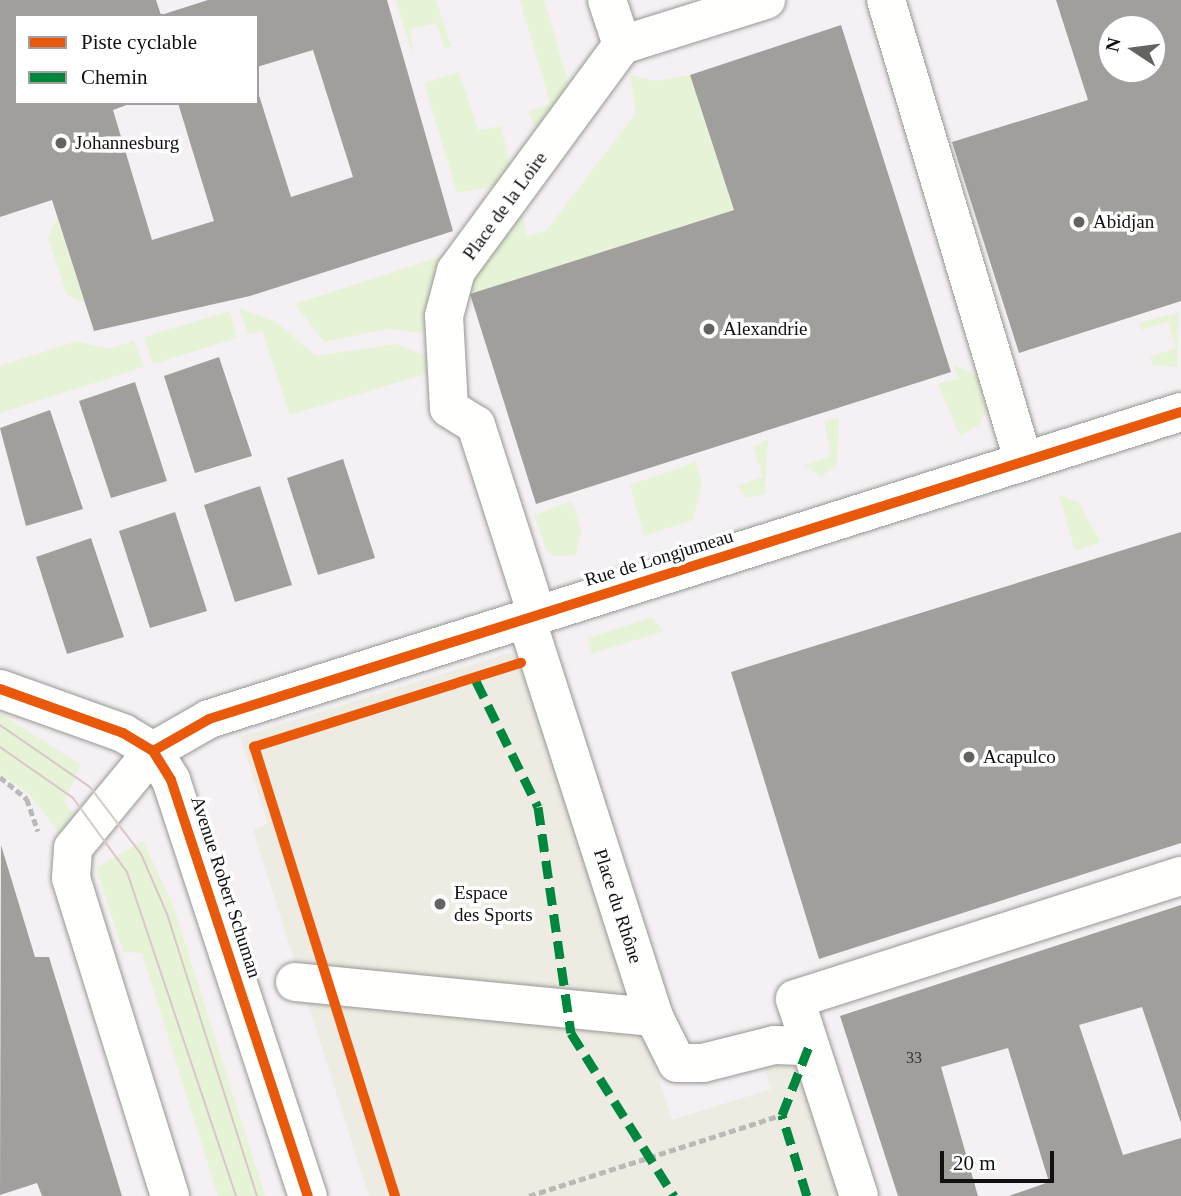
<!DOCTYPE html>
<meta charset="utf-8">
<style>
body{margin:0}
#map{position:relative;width:1181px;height:1196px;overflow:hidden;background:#fdfcf7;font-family:"Times New Roman",serif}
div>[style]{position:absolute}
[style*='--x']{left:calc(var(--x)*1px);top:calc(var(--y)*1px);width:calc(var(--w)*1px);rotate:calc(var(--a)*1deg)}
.industrial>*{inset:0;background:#f5f0f3}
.green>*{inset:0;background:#e7f3d7}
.plaza>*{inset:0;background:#edebe2}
.building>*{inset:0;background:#a19f9c}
.path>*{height:4.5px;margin-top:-2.25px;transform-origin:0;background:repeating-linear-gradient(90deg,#b9b9b8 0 7px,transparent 0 10.5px)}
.roads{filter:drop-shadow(0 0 2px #979795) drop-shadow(0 0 2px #979795)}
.minor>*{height:38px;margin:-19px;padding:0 19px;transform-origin:19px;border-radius:19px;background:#fffffe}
.tram>*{height:2px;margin:-1px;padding:0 1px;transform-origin:1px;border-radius:1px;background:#d9c6c7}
.quiet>*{height:9px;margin-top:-4.5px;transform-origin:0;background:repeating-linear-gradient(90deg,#00873e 0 18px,transparent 0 27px)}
.cycleway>*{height:10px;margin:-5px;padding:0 5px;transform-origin:5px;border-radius:5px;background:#e8590c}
.dots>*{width:19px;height:19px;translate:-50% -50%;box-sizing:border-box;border:4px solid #fff;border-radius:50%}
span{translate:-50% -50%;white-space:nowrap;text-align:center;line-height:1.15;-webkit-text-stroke:7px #fff;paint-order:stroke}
.number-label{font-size:16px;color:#353434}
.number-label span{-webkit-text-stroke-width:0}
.poi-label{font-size:19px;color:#111}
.left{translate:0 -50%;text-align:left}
.street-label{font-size:19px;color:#111}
.legend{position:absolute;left:14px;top:14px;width:245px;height:91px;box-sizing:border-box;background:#fff;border:2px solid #a0a0a0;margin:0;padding:9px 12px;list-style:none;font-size:21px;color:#111}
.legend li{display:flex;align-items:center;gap:14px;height:35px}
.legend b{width:35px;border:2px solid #a0a0a0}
.north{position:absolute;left:1097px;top:14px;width:70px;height:70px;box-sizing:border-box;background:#fff;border:2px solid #a0a0a0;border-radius:50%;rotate:283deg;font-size:19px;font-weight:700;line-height:28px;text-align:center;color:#111}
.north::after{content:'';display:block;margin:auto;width:24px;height:32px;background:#646362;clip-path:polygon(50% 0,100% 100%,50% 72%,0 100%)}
.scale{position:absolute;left:940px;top:1151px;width:114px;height:32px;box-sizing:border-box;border:4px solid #111;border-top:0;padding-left:9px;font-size:21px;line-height:24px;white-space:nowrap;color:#111;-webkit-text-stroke:5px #fff;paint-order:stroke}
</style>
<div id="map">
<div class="industrial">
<i style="clip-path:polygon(evenodd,0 0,1181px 0,1181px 1196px,0 1196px,0 0,16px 16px,257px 16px,257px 103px,16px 103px,16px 16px,0 0,1111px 28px,1153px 28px,1153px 70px,1111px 70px,1111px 28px)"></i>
</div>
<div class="green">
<i style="clip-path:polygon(396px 0,436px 0,451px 46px,445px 48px,436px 23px,411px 29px,413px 57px)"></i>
<i style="clip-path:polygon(520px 0,544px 0,569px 84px,538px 132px,528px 112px,550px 103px)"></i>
<i style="clip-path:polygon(459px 72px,478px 130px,501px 126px,511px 167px,493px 187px,457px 193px,424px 83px)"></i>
<i style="clip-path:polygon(630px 75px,656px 81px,690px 75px,734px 210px,470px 294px,469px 280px,519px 200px,527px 236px,546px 231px,636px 113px)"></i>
<i style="clip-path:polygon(57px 218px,85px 303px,67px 295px,48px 238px)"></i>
<i style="clip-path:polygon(455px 252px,435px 334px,388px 329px,324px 342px,295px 304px)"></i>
<i style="clip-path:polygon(239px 308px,275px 321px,316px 356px,396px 344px,434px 359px,432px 372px,290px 415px,262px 331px,248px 334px)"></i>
<i style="clip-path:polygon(230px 311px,237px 338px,153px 364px,144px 337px)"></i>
<i style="clip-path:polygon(1179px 312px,1177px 367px,1153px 365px,1150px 357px,1176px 348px,1168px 322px,1142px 330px,1139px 323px)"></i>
<i style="clip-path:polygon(76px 341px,108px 349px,134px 341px,144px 367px,0 413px,0 366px)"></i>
<i style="clip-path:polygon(953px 364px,982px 378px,988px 407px,979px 425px,960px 436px,938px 384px,958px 379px)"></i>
<i style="clip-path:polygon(839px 417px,837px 464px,821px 477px,805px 465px,831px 456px,824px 422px)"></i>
<i style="clip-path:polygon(768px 439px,765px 494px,747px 498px,737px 486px,763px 477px,753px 447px)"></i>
<i style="clip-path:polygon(696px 462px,702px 484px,693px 520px,644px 536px,630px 485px)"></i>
<i style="clip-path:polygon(1059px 495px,1078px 502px,1101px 542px,1075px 551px)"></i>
<i style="clip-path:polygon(572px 501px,581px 530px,576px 555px,556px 556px,547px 552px,534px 515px)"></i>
<i style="clip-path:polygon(652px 617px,664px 631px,591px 654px,589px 638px)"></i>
<i style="clip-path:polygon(0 713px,81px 765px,64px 803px,76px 816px,60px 834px,30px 795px,0 774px)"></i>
<i style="clip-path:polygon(143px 841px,173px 905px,265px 1196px,218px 1196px,142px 953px,123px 952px,96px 868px)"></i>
</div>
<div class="plaza">
<i style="clip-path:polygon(509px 653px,521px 658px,672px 1120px,771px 1089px,763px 1064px,782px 1062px,799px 1070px,848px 1196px,369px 1196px,253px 830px,268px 824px,240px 737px)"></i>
</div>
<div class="building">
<i style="clip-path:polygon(evenodd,0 0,156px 0,161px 15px,208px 0,387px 0,453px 231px,250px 296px,94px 331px,52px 200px,0 217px,0 0,16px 16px,257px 16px,257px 67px,313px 50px,353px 177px,291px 197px,258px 92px,257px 103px,178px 103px,214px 221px,152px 240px,113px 110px,132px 103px,16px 103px,16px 16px)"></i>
<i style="clip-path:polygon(evenodd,1056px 0,1181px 0,1181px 301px,1019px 353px,952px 142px,1088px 100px,1056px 0,1111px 28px,1153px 28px,1153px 70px,1111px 70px,1111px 28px)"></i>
<i style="clip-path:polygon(841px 25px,951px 372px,536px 504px,470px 294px,734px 210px,690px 75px)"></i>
<i style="clip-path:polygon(219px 357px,252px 456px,195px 473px,164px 376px)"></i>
<i style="clip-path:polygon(135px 382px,167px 481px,111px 498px,79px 401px)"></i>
<i style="clip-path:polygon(50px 410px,83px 509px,26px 526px,0 428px)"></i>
<i style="clip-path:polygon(343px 459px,375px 558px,318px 575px,287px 478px)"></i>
<i style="clip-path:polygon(260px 486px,292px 585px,235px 602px,204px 505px)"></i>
<i style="clip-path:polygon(175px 512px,207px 611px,150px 628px,119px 531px)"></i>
<i style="clip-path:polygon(1181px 532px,1181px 843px,819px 959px,731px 672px)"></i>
<i style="clip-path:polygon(91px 538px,124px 637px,67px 654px,36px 557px)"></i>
<i style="clip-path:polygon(1px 845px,35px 957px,49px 957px,122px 1196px,42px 1196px,37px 1183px,0 1195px)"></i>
<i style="clip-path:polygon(1181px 905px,1181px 1123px,1142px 1007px,1079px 1025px,1123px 1155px,1181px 1138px,1181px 1196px,1009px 1196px,1049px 1182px,1008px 1048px,941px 1067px,978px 1196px,898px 1196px,840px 1016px)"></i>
</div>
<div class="path">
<i style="--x:0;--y:777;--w:35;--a:39"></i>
<i style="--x:27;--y:799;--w:34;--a:71"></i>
<i style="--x:529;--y:1196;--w:266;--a:-17.8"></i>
</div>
<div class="roads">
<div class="minor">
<i style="--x:607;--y:0;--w:47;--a:71.6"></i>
<i style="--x:886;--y:0;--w:482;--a:73.4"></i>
<i style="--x:537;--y:615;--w:200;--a:-107.8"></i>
<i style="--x:476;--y:425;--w:32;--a:-148"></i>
<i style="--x:449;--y:408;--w:92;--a:-93.1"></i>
<i style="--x:444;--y:316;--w:47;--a:-75.1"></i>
<i style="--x:456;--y:271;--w:280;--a:-53.7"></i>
<i style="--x:622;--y:45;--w:151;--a:-17.4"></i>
<i style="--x:526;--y:618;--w:419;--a:72.2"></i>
<i style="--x:654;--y:1017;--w:51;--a:63.4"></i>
<i style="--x:677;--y:1063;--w:26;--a:0"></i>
<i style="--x:703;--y:1063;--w:73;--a:-14.2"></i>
<i style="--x:774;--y:1045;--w:35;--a:2"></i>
<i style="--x:0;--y:689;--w:131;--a:19.7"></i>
<i style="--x:123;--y:733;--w:35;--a:31"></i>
<i style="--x:153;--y:751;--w:34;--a:58"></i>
<i style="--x:171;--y:780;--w:438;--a:71.8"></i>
<i style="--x:295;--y:982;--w:361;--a:5.6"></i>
<i style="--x:170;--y:1196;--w:333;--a:-107.3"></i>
<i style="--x:71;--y:878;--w:30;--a:-86"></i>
<i style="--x:73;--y:848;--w:126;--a:-50.5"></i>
<i style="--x:153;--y:751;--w:64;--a:-29.7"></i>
<i style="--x:209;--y:719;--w:1019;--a:-17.53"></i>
<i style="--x:859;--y:1196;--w:207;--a:-108"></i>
<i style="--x:795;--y:999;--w:405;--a:-17.7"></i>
</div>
</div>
<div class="tram">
<i style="--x:0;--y:725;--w:109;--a:34.6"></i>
<i style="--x:90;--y:787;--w:84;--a:52.7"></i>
<i style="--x:141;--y:854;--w:65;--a:66.6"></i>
<i style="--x:167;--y:914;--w:296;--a:72.3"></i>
<i style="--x:0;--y:747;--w:89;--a:34.9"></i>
<i style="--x:73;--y:798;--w:92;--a:53.9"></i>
<i style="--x:127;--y:872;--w:342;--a:71.4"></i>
</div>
<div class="quiet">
<i style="--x:476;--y:681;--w:140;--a:63.8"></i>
<i style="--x:538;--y:807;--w:228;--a:81.7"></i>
<i style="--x:571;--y:1033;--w:193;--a:57.7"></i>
<i style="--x:807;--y:1196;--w:85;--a:-107.2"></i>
<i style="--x:782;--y:1115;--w:74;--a:-68.6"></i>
</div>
<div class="cycleway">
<i style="--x:0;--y:689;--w:131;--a:19.7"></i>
<i style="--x:123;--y:733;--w:35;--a:31"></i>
<i style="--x:153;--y:751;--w:34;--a:58"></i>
<i style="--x:171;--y:780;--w:438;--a:71.8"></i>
<i style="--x:153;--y:751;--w:64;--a:-29.7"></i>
<i style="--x:209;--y:719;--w:1019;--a:-17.53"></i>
<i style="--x:395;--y:1196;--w:471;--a:-107.4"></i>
<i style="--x:254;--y:747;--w:280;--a:-17.5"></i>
</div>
<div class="dots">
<i style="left:61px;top:143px;background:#646362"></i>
<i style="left:1079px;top:222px;background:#646362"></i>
<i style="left:709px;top:329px;background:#646362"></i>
<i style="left:969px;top:757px;background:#646362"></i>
<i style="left:440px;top:904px;background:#646362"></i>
</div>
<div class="number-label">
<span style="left:914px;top:1058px">33</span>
</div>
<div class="poi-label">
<span class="left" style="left:75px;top:143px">Johannesburg</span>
<span class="left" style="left:1093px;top:222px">Abidjan</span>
<span class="left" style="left:723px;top:329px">Alexandrie</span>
<span class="left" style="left:983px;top:757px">Acapulco</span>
<span class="left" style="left:454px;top:904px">Espace<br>des Sports</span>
</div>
<div class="street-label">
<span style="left:505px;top:206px;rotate:-54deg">Place de la Loire</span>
<span style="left:659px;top:558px;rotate:-17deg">Rue de Longjumeau</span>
<span style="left:226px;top:887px;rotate:72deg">Avenue Robert Schuman</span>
<span style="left:618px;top:906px;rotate:72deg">Place du Rhône</span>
</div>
<ul class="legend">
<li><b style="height:9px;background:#e8590c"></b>Piste cyclable</li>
<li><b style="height:9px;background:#00873e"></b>Chemin</li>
</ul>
<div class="north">N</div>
<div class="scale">20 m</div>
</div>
